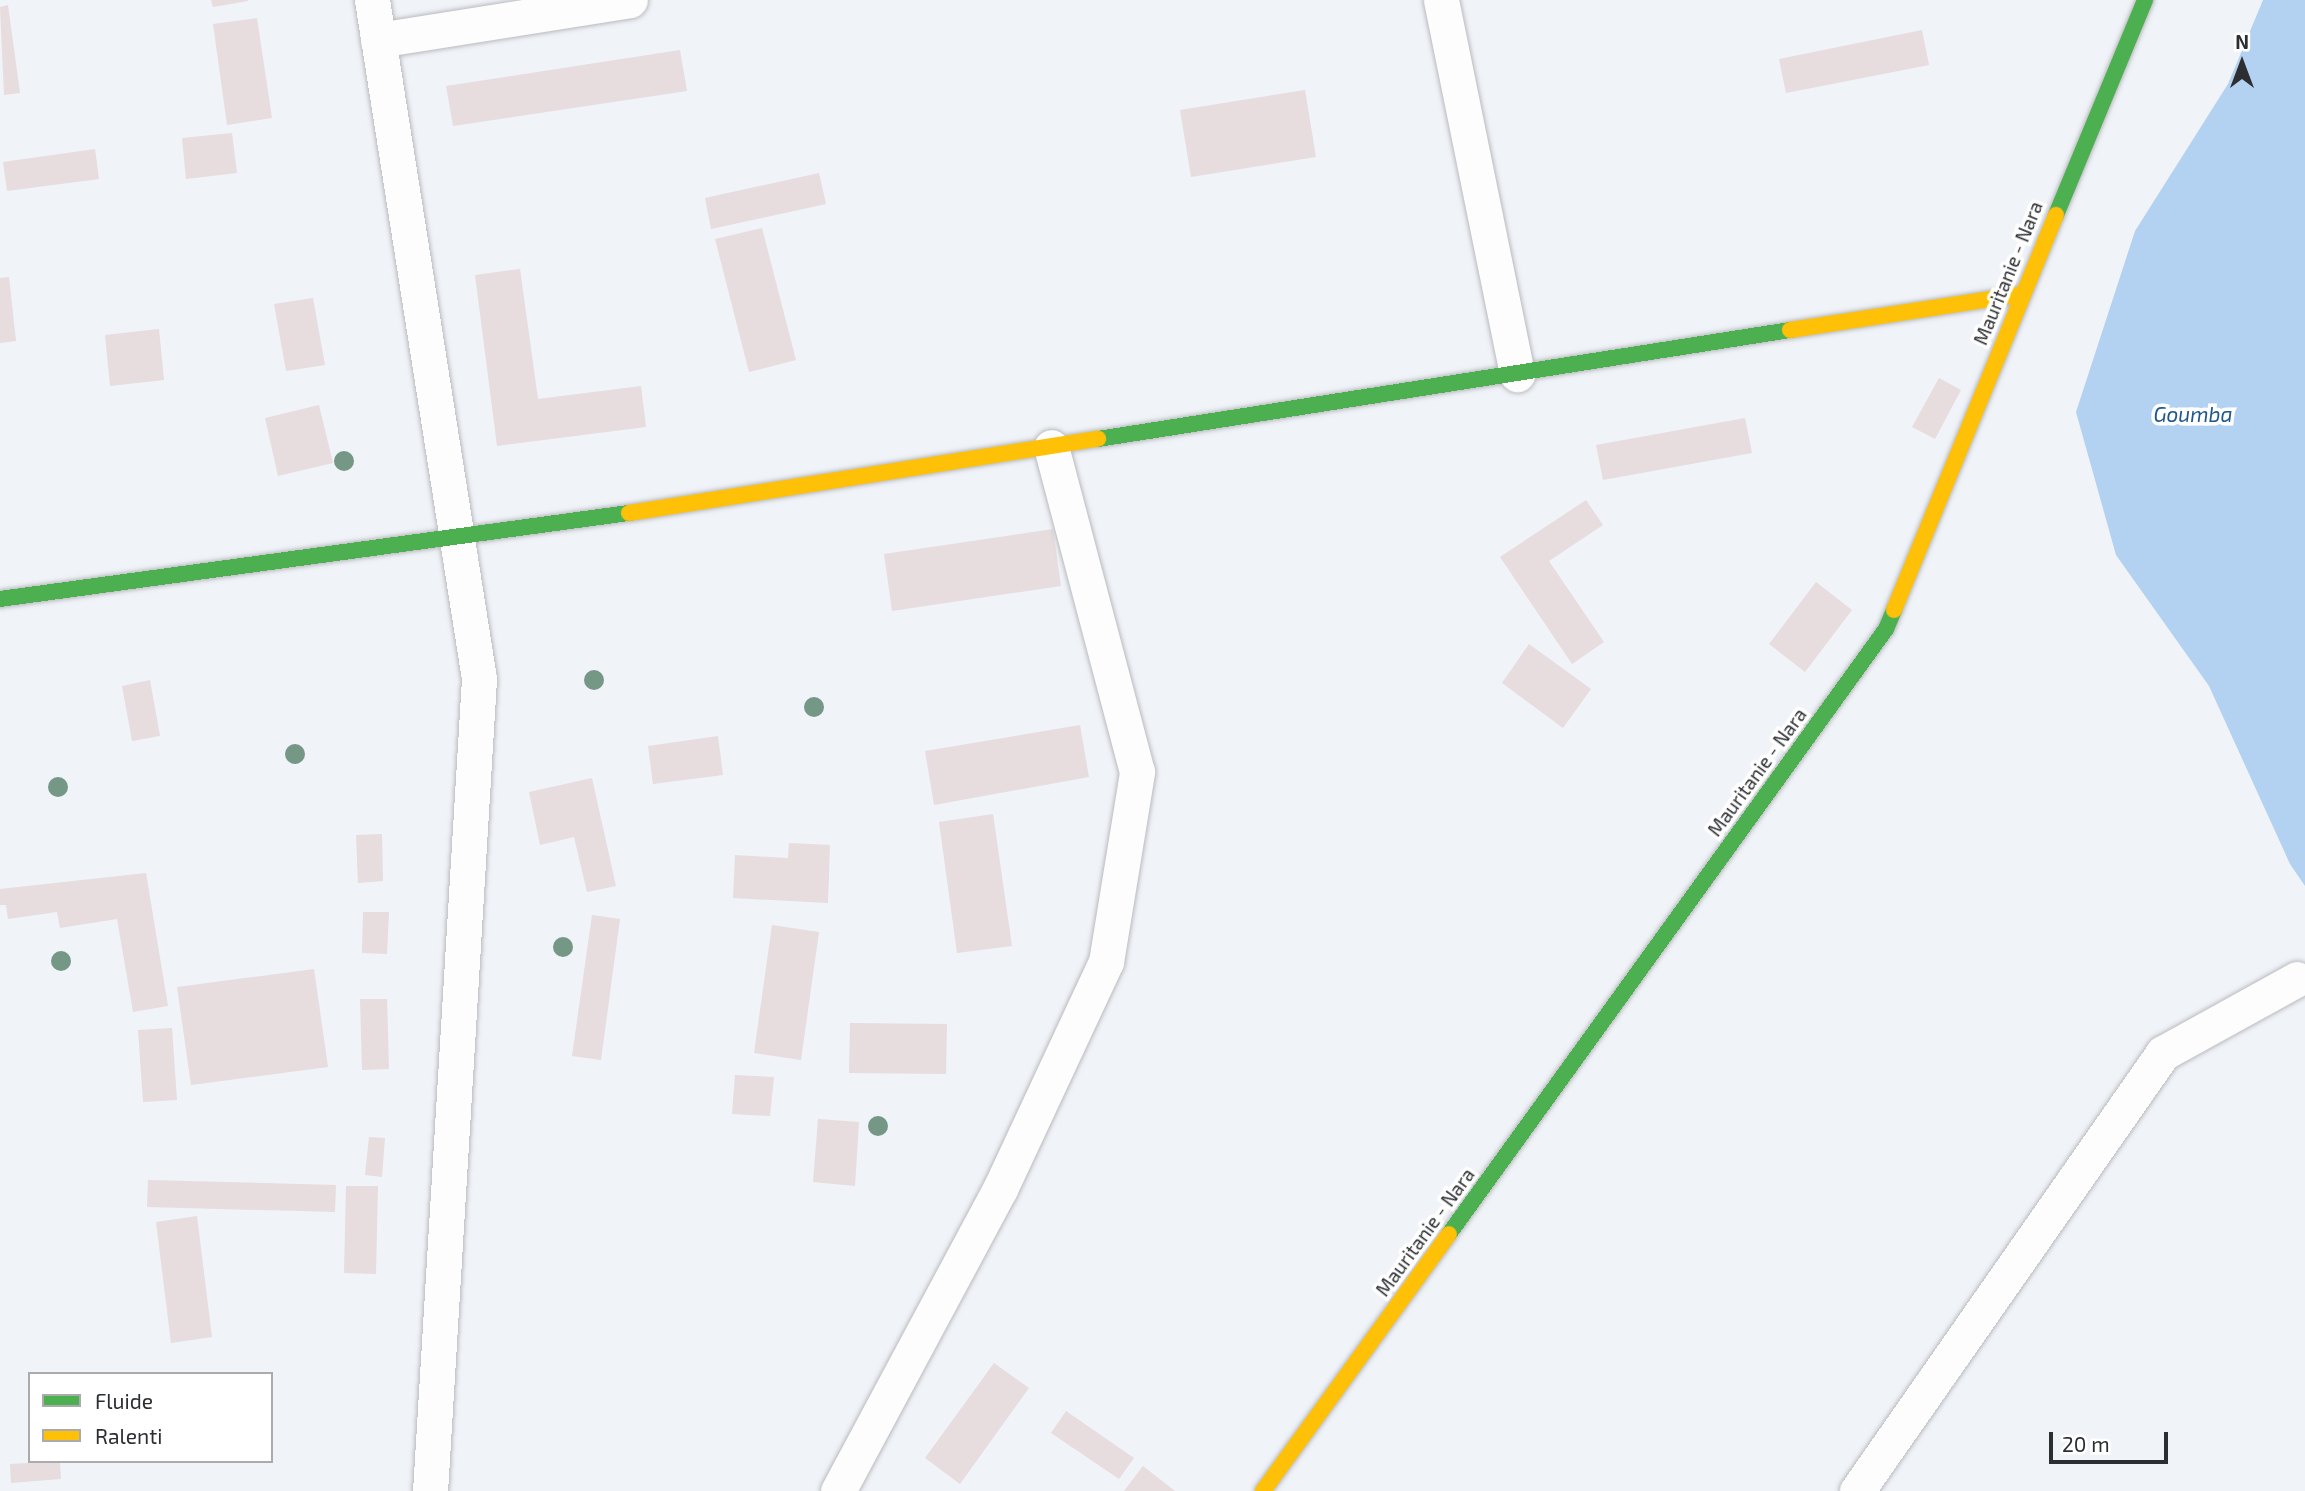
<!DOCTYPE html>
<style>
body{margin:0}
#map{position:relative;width:2305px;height:1491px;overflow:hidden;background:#f0f3f8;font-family:"Exo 2",sans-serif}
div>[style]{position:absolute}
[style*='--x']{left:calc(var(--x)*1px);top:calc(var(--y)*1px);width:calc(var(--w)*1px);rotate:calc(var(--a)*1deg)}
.water>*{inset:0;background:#b3d1f0}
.building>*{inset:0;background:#e7dcde}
.roads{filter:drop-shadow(0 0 2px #b9bbbe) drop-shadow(0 0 2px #b9bbbe)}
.street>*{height:35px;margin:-17.5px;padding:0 17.5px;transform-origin:17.5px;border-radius:17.5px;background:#fdfdfe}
.fast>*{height:16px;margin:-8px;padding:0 8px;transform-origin:8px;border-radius:8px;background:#4caf50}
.slow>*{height:16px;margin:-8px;padding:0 8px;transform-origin:8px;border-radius:8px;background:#ffc107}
.trees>*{width:20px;height:20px;margin:-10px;border-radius:50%;background:#759786}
span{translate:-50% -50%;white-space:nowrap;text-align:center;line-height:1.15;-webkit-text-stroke:7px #fff;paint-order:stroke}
.street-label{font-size:19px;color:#2c2e31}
.water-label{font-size:21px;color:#1e588d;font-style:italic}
.legend{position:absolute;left:28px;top:1372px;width:245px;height:91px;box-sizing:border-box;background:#fff;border:2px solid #ababad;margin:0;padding:9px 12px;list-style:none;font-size:21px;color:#2c2e31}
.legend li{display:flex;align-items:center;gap:14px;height:35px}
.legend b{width:35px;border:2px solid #ababad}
.north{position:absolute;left:2207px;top:28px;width:70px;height:70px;-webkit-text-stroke:5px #fff;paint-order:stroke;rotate:0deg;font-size:19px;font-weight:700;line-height:28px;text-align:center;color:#2c2e31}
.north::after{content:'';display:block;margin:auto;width:24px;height:32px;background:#2c2e31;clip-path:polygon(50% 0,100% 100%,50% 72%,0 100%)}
.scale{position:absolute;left:2049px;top:1432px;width:119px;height:32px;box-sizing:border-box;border:4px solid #2c2e31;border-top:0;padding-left:9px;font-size:21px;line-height:24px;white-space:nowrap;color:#2c2e31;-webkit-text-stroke:5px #fff;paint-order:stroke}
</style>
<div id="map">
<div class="water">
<i style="clip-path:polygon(2263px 0,2305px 0,2305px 886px,2290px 864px,2209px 686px,2116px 555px,2076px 412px,2135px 231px,2228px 84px)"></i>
</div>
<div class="building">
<i style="clip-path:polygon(211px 0,248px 0,248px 1px,213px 7px)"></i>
<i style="clip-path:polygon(8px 5px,20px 93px,4px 95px,0 7px)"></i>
<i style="clip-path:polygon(257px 18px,272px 118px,227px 125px,213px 24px)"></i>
<i style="clip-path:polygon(1922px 30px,1929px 65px,1786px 93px,1779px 59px)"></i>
<i style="clip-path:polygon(680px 50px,687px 91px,453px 126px,446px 86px)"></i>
<i style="clip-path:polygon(1305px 90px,1316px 157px,1191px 177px,1180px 110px)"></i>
<i style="clip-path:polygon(232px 133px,237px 173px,186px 179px,182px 138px)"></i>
<i style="clip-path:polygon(95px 149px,99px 179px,7px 191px,3px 162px)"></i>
<i style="clip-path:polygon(819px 173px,826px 204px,711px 229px,705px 198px)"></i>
<i style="clip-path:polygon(762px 228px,796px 360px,749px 372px,715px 239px)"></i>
<i style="clip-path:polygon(520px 269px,538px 399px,641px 386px,646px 427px,497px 446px,475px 275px)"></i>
<i style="clip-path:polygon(9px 277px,16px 341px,0 343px,0 278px)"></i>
<i style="clip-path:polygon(313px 298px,325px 365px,286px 371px,274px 304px)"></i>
<i style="clip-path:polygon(159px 329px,164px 380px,110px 386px,105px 335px)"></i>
<i style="clip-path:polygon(1939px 378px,1961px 390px,1935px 439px,1912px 427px)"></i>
<i style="clip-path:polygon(319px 405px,333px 463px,278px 476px,265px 418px)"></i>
<i style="clip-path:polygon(1745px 418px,1752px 453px,1603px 480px,1596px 445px)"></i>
<i style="clip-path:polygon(1586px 500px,1603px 525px,1549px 561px,1604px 642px,1572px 664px,1500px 557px)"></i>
<i style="clip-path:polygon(1053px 529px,1061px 586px,892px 611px,884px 554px)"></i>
<i style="clip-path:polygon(1816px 582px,1852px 610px,1805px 672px,1769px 644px)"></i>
<i style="clip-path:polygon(1529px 644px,1591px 689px,1563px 728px,1502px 683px)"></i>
<i style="clip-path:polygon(150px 680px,160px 736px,132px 741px,122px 686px)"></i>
<i style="clip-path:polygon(1080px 725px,1089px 777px,934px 805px,925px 751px)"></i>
<i style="clip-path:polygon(718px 736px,723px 775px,653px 784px,648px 746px)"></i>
<i style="clip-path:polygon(592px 778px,616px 886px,587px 892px,574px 837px,540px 845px,529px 792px)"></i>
<i style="clip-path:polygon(993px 814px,1012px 946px,957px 953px,939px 822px)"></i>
<i style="clip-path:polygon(382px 834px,383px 881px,358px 883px,356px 835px)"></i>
<i style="clip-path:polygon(789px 843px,830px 845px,828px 903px,733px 898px,735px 855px,788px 858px)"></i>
<i style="clip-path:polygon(146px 873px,168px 1006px,133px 1012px,117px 919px,60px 928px,57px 912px,8px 919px,6px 905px,0 905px,0 889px)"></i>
<i style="clip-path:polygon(363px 912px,389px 912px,387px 954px,362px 953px)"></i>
<i style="clip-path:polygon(592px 915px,620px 919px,601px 1060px,572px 1056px)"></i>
<i style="clip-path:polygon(772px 925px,819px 932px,801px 1060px,754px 1053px)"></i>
<i style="clip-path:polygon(314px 969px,328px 1067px,191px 1085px,177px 987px)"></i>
<i style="clip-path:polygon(360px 999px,387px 999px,389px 1069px,362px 1070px)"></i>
<i style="clip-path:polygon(850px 1023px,947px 1024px,946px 1074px,849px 1073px)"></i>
<i style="clip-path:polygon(172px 1028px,177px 1100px,143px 1102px,138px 1030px)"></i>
<i style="clip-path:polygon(735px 1075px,774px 1077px,770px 1116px,732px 1114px)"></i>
<i style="clip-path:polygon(818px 1119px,859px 1122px,855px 1186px,813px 1182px)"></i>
<i style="clip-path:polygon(369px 1137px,385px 1138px,382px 1177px,365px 1175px)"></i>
<i style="clip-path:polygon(148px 1180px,336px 1185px,335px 1212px,147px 1207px)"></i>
<i style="clip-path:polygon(346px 1186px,378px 1186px,376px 1274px,344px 1273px)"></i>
<i style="clip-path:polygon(197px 1216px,212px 1337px,171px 1343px,156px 1222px)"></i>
<i style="clip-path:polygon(994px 1363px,1029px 1388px,960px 1484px,925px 1458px)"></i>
<i style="clip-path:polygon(1066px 1411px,1134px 1458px,1119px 1479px,1051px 1433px)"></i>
<i style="clip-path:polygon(60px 1461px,61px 1479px,11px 1483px,10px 1464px)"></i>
<i style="clip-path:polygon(1143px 1466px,1175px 1491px,1124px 1491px)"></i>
</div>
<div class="roads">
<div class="street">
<i style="--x:372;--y:0;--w:687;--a:81.04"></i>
<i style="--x:479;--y:679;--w:813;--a:93.45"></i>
<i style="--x:1441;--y:0;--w:382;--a:78.5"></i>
<i style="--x:378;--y:40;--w:255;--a:-9"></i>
<i style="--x:838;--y:1491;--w:343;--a:-61.8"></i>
<i style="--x:1000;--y:1189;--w:251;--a:-65"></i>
<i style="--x:1106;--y:962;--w:193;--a:-80.7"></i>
<i style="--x:1137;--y:772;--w:336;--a:-104.8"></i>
<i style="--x:1857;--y:1491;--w:534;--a:-55.06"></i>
<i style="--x:2163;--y:1053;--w:153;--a:-28.9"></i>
</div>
<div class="fast">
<i style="--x:2056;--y:215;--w:233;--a:-67.5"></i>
<i style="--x:1098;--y:439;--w:701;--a:-8.95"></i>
<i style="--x:0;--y:599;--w:635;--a:-7.79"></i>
<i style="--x:1449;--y:1234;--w:746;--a:-54.16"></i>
<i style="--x:1886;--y:629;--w:21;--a:-67"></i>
</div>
<div class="slow">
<i style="--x:1790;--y:330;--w:235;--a:-8.8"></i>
<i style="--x:629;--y:513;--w:475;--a:-9"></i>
<i style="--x:1894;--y:610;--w:427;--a:-67.7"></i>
<i style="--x:1263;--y:1491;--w:317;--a:-54.1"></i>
</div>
</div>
<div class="trees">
<i style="left:344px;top:461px"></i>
<i style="left:594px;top:680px"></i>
<i style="left:814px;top:707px"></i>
<i style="left:295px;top:754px"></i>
<i style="left:58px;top:787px"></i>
<i style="left:563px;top:947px"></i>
<i style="left:61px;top:961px"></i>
<i style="left:878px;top:1126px"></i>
</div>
<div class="street-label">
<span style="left:2008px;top:273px;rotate:-68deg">Mauritanie - Nara</span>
<span style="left:1757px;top:772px;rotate:-54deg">Mauritanie - Nara</span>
<span style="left:1425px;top:1232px;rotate:-54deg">Mauritanie - Nara</span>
</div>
<div class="water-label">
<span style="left:2193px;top:414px">Goumba</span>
</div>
<ul class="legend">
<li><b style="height:9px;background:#4caf50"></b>Fluide</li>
<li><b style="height:9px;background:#ffc107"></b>Ralenti</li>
</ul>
<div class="north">N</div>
<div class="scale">20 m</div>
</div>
